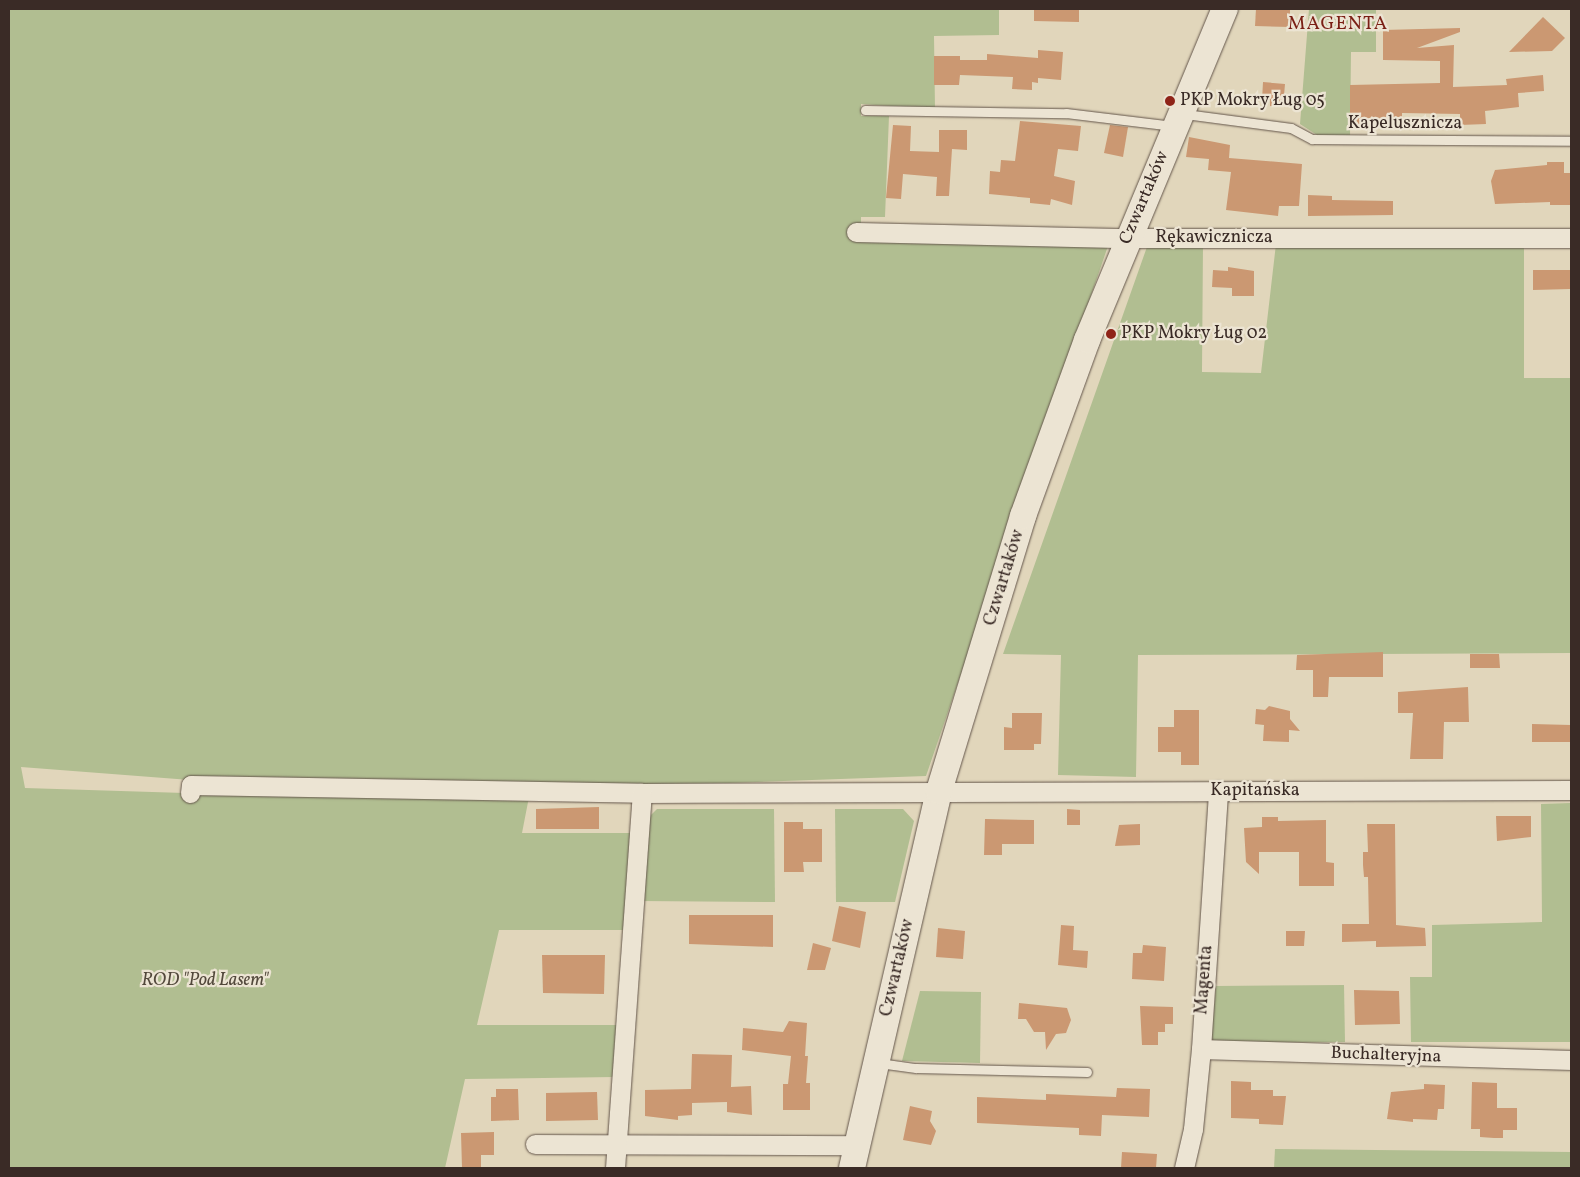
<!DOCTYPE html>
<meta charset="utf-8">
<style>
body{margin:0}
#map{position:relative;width:1580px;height:1177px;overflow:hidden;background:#e1d6bb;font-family:Vollkorn,serif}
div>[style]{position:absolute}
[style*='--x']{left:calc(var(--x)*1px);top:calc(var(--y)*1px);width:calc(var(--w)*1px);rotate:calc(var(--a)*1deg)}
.green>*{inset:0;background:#b1be91}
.building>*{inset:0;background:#cb9872}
.roads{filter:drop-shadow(0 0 1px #64564b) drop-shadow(0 0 1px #64564b)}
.lane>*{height:9px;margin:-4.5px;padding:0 4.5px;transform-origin:4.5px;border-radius:4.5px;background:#ece4d3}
.street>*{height:19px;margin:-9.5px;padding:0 9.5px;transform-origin:9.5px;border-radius:9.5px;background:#ece4d3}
.secondary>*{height:26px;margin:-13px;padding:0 13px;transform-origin:13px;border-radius:13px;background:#ece4d3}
.dots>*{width:14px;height:14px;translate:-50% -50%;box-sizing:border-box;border:2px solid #ece4d3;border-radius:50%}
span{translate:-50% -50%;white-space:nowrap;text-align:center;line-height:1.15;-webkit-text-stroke:4.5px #ece4d3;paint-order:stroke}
.poi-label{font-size:18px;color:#3a2b26}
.left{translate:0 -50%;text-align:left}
.street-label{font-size:18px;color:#3a2b26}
.park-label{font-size:18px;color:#52483b;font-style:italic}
.neighbourhood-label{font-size:19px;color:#7a1f14;letter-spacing:1px}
.frame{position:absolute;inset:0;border:10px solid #3a2b26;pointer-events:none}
</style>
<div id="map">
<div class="green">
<i style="clip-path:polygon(9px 9px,999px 9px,999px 35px,934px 36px,935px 109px,861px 104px,861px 116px,889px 116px,885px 217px,861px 217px,861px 239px,1109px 243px,926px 776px,645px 786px,190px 780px,21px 767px,25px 788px,277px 796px,529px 797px,522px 833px,633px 833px,625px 930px,499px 930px,477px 1025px,618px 1025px,614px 1077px,465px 1079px,445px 1168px,9px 1168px)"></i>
<i style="clip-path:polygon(1309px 9px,1376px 9px,1376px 52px,1351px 52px,1350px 137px,1317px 135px,1300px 124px)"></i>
<i style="clip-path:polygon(1148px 244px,1203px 245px,1202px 372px,1261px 373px,1276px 244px,1524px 244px,1524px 378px,1571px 378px,1571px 653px,1138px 655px,1136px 777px,1058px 775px,1061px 655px,1003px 654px)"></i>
<i style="clip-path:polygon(1571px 803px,1571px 1042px,1411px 1042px,1410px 977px,1432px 977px,1432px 925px,1542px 922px,1541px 804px)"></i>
<i style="clip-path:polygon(657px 809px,774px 809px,775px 902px,639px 901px,646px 820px)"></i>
<i style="clip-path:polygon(835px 809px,903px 809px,914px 821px,895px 902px,836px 902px)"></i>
<i style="clip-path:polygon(1344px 985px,1345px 1042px,1215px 1043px,1211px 1038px,1216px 986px)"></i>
<i style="clip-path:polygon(920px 991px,981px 992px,980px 1063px,902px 1061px)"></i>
<i style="clip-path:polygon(1275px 1149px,1571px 1152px,1571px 1168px,1274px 1168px)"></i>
</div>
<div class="building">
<i style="clip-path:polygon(1034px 9px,1079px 9px,1079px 22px,1034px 21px)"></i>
<i style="clip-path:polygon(1256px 9px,1290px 9px,1290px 27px,1255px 26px)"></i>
<i style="clip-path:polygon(1543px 17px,1565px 38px,1552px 51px,1509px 52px)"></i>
<i style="clip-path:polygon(1460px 28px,1460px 32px,1417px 48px,1454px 45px,1453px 87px,1507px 85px,1506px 79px,1543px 75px,1544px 91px,1518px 93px,1519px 107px,1485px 111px,1486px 124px,1460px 125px,1460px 114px,1402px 113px,1402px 118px,1372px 119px,1372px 127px,1350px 129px,1350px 85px,1440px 83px,1440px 61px,1383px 60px,1383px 30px)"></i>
<i style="clip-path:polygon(1038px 50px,1063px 52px,1061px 80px,1038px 78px,1038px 83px,1032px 82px,1032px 90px,1012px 89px,1013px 77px,960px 75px,959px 85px,934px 85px,934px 56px,960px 56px,960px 60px,987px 60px,987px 54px,1038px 58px)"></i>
<i style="clip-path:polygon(1263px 82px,1285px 84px,1283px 107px,1270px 106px,1270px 100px,1262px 100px)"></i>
<i style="clip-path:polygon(1020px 121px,1081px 126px,1078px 151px,1058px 149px,1054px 176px,1075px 181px,1072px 205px,1051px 199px,1050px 205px,1030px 203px,1030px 198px,989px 194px,990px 171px,1000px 172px,1001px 160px,1015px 161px)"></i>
<i style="clip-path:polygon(893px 125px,911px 126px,910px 151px,939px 152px,939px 130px,967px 130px,967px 150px,952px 149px,949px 196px,936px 196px,937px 177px,903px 174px,901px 199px,886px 198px)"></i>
<i style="clip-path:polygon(1110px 125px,1128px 127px,1123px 157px,1104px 153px)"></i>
<i style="clip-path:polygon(1189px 137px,1230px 145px,1229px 158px,1302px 164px,1299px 206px,1279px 206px,1278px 216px,1226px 210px,1231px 172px,1208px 170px,1209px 159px,1186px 157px)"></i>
<i style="clip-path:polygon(1547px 162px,1564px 162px,1564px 173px,1571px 173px,1571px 205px,1550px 205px,1550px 202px,1495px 204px,1491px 181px,1495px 170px,1547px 165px)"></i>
<i style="clip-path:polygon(1308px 195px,1332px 196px,1332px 200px,1393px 201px,1393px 215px,1308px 216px)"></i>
<i style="clip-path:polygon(1228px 267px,1254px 271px,1254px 296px,1232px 296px,1232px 288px,1212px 287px,1213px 270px,1228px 271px)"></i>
<i style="clip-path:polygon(1533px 270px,1571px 270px,1571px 289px,1533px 290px)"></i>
<i style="clip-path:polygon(1383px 652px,1383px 677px,1329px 677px,1328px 697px,1313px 697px,1313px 670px,1296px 670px,1297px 655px)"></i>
<i style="clip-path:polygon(1470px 654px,1499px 654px,1500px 668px,1470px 668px)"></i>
<i style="clip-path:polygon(1468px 687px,1469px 722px,1444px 722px,1443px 759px,1410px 759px,1413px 713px,1398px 713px,1398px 692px)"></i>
<i style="clip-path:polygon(1269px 706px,1290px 711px,1290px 719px,1300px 731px,1289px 730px,1289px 742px,1263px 741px,1264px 725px,1255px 724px,1256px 709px,1265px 710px)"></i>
<i style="clip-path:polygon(1174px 710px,1199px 710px,1199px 765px,1181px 765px,1181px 752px,1158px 752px,1158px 727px,1174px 727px)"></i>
<i style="clip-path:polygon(1012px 713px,1042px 713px,1041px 744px,1034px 744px,1034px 750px,1004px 750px,1004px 727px,1012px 728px)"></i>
<i style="clip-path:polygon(1532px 724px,1571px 725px,1571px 742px,1532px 742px)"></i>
<i style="clip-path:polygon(599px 807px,599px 829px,536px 829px,536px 809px)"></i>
<i style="clip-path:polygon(1067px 809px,1080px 810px,1080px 825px,1067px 825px)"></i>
<i style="clip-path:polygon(1496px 816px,1531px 816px,1531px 837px,1497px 841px)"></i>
<i style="clip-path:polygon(1262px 817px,1278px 817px,1278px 821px,1326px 820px,1326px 862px,1334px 863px,1334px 886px,1299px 886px,1299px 852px,1259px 852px,1259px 874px,1246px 862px,1244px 828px,1262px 827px)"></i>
<i style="clip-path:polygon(985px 819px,1034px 820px,1034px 844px,1002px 844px,1002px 855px,984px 855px)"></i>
<i style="clip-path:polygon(784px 822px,803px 822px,803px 829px,822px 829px,822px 862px,803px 862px,804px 872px,784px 872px)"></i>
<i style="clip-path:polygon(1140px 824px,1140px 845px,1115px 846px,1119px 825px)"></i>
<i style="clip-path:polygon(1367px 824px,1395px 824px,1396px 925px,1425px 928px,1426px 946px,1376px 947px,1376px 941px,1342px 942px,1342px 924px,1369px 924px,1368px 877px,1364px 877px,1363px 865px,1363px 852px,1368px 852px)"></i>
<i style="clip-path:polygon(839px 906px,866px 912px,860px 948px,832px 941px)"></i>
<i style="clip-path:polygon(689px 915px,773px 915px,773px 947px,689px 944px)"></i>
<i style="clip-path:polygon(1061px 925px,1074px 926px,1073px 950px,1088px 951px,1087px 968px,1058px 965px)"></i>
<i style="clip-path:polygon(938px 928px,965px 931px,963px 959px,936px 957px)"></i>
<i style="clip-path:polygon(1286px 931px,1305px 931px,1304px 946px,1286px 946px)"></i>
<i style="clip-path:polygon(813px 943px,831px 948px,825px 970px,807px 970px)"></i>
<i style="clip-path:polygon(1143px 945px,1166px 947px,1164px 981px,1132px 979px,1133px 953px,1142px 953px)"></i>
<i style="clip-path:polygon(542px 955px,605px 955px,604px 994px,543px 993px)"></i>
<i style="clip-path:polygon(1354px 990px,1399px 991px,1400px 1024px,1355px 1025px)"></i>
<i style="clip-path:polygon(1019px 1003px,1067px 1008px,1071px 1020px,1066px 1033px,1056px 1034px,1046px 1050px,1045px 1032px,1034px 1032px,1026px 1019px,1018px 1019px)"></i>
<i style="clip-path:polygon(1140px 1006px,1173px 1007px,1173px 1024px,1165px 1024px,1165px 1032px,1158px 1032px,1158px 1045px,1142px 1045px)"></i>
<i style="clip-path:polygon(789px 1021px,807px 1023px,805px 1056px,808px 1056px,806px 1083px,810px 1083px,810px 1110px,783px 1110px,783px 1084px,788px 1084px,791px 1056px,742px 1050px,743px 1028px,783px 1032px)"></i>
<i style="clip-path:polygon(692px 1054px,732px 1055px,731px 1087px,751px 1086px,752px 1115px,727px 1112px,727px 1102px,692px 1103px,692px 1115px,678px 1116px,678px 1120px,645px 1116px,645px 1090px,691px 1089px)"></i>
<i style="clip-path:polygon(1231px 1081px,1251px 1082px,1251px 1090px,1273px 1090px,1273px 1096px,1286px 1096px,1283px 1125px,1259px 1124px,1259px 1119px,1231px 1118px)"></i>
<i style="clip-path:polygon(1472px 1082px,1497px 1083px,1497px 1108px,1517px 1108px,1517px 1130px,1503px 1130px,1503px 1138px,1494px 1138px,1480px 1137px,1480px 1129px,1471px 1129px)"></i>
<i style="clip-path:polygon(1424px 1084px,1445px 1085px,1444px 1109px,1438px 1109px,1437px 1120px,1413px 1119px,1413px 1122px,1387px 1119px,1391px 1092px,1424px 1089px)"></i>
<i style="clip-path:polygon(1117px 1088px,1150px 1089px,1149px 1117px,1102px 1115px,1101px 1136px,1079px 1135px,1079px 1128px,977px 1123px,977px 1097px,1046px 1100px,1046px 1094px,1116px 1097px)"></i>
<i style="clip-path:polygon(496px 1089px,518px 1089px,519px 1120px,491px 1121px,491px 1097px,496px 1097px)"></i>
<i style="clip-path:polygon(597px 1092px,598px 1120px,546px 1121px,546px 1093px)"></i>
<i style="clip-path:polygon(910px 1106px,932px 1111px,930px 1121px,936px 1131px,931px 1145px,903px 1140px)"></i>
<i style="clip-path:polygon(494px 1132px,494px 1155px,481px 1155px,481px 1168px,462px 1168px,461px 1133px)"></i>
<i style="clip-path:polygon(1122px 1152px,1157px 1154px,1156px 1168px,1121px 1168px)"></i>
</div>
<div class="roads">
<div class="lane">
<i style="--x:865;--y:110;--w:201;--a:0.9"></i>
<i style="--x:1066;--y:113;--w:108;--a:6.9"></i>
<i style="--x:1185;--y:114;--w:107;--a:7.5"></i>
<i style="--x:1291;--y:128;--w:24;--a:28"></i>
<i style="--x:1312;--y:139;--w:259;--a:0.4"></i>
<i style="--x:879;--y:1063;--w:37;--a:8"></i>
<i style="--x:916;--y:1068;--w:171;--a:1.3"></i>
</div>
<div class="street">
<i style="--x:856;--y:232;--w:272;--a:1.3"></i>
<i style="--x:1128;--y:238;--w:443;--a:0"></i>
<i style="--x:190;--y:793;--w:8;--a:-83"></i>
<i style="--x:191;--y:785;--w:451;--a:1"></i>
<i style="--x:642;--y:793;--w:929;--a:-0.19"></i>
<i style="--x:1201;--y:1049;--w:370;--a:1.7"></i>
<i style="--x:535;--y:1144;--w:322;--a:0.2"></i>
<i style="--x:615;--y:1168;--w:376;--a:-85.9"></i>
<i style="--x:1184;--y:1168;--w:40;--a:-77"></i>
<i style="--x:1193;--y:1129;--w:80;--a:-84.3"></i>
<i style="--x:1201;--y:1049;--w:259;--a:-86.2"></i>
</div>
<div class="secondary">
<i style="--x:852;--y:1168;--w:387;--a:-77"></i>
<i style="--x:939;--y:791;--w:288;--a:-73"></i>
<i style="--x:1023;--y:516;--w:187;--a:-70"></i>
<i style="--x:1087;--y:340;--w:359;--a:-67.4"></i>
</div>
</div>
<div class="dots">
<i style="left:1170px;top:101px;background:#8f2418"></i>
<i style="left:1111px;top:334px;background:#8f2418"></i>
</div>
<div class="poi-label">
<span class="left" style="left:1180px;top:101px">PKP Mokry Ług 05</span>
<span class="left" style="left:1121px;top:334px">PKP Mokry Ług 02</span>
</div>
<div class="street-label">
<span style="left:1405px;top:124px">Kapelusznicza</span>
<span style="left:1145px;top:198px;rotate:-67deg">Czwartaków</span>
<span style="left:1214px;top:238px">Rękawicznicza</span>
<span style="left:1005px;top:578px;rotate:-73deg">Czwartaków</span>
<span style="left:1255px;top:791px">Kapitańska</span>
<span style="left:898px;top:968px;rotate:-77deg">Czwartaków</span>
<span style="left:1205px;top:980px;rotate:-86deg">Magenta</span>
<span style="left:1386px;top:1056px;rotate:2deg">Buchalteryjna</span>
</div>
<div class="park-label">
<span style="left:205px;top:981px">ROD "Pod Lasem"</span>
</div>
<div class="neighbourhood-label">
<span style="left:1338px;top:25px">MAGENTA</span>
</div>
<div class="frame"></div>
</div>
